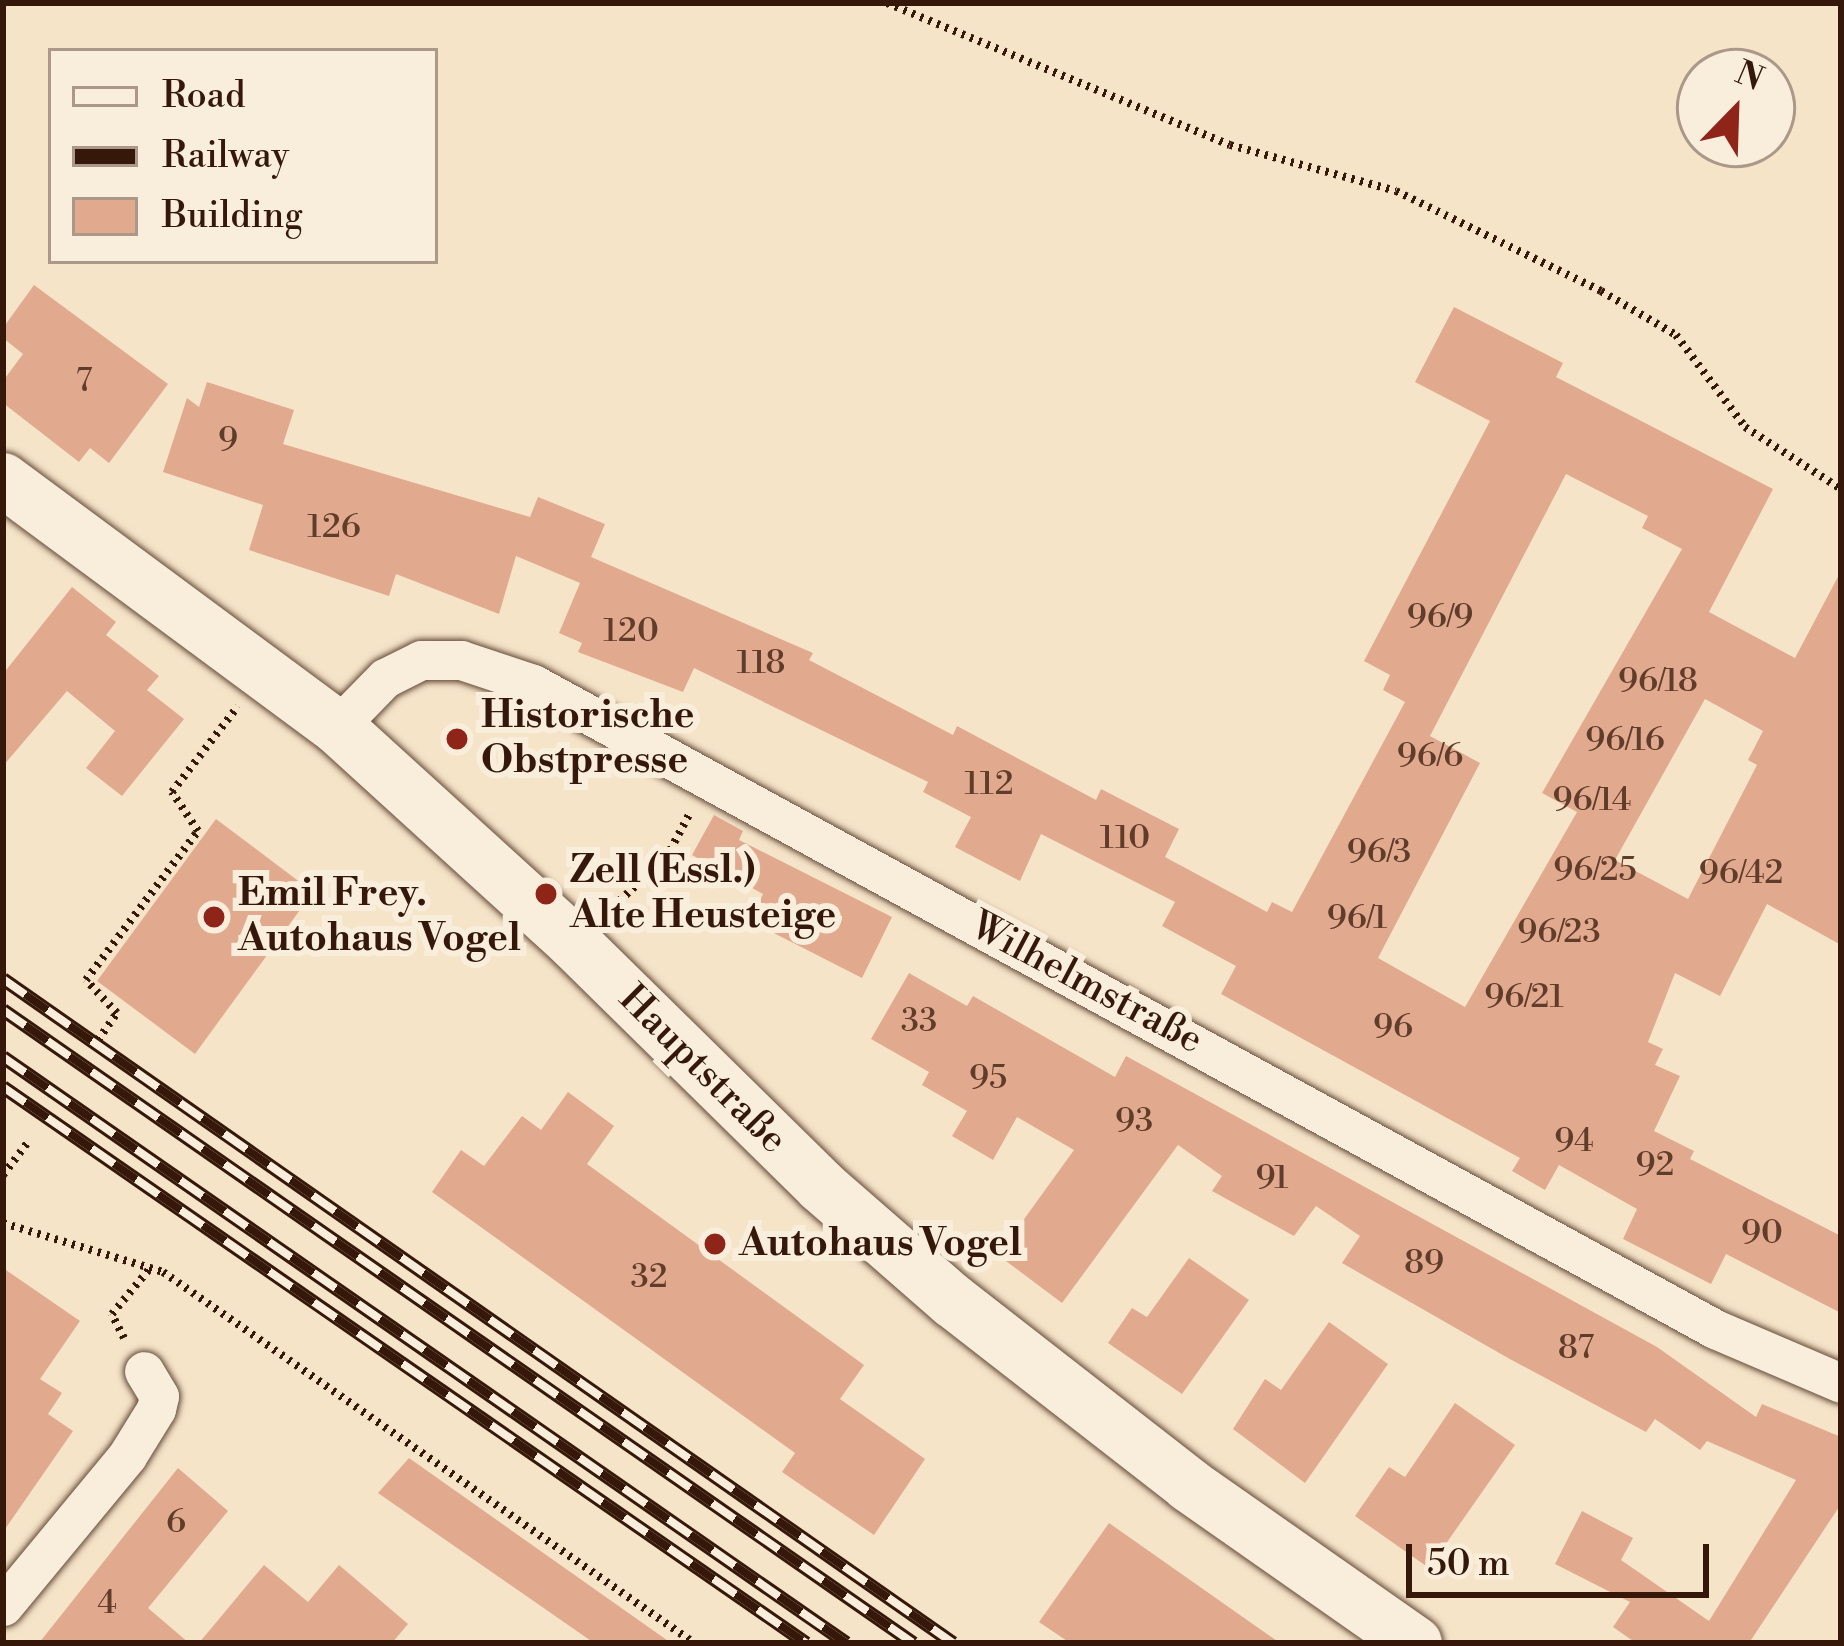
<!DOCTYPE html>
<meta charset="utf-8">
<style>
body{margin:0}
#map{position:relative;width:1844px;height:1646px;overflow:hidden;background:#f6e4c9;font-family:"Libre Bodoni",serif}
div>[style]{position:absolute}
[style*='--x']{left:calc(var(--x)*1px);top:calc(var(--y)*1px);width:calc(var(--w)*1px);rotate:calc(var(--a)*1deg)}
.building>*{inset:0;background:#e1aa8f}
.path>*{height:8px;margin-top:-4px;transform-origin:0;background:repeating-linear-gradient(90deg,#351809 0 3px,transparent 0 9px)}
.roads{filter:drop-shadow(0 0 3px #654b39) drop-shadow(0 0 3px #654b39)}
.street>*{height:39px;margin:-19.5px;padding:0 19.5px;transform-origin:19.5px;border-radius:19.5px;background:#f9eddc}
.secondary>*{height:54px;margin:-27px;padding:0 27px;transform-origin:27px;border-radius:27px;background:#f9eddc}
.rail>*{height:14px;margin-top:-7px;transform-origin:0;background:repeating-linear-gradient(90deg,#f9eddc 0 27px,#351809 0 54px);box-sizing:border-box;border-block:3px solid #351809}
.dots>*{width:33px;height:33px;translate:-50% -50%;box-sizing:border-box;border:6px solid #f9eddc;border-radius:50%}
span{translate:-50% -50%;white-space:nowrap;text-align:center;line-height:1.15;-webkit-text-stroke:12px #f9eddc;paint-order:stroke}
.number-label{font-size:33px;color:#603c2a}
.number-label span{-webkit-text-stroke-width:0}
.poi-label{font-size:39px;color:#351809;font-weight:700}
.left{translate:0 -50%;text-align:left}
.street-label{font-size:39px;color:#351809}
.frame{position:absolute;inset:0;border:6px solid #351809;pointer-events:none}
.legend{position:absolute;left:48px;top:48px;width:390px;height:216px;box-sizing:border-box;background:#f9eddc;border:3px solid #ab9888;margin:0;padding:15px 21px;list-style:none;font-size:36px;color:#351809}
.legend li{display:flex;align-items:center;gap:24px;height:60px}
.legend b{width:60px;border:3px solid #ab9888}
.north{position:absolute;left:1676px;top:48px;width:120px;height:120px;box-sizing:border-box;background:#f9eddc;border:3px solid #ab9888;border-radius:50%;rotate:23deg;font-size:33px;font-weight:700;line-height:48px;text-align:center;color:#351809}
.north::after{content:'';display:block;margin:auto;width:42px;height:54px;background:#8f2418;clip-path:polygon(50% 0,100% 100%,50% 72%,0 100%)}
.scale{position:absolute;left:1406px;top:1544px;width:303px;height:54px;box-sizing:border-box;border:6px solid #351809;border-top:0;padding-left:15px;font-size:36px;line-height:42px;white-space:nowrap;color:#351809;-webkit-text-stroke:9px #f9eddc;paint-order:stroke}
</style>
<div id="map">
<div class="building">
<i style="clip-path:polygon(34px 285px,168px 384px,109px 463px,90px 448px,79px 462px,3px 403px,3px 381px,23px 354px,3px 338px,3px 328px)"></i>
<i style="clip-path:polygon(evenodd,1454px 307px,1563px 363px,1556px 377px,1773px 489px,1709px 612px,1795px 658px,1841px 571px,1841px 945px,1767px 904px,1720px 996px,1675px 973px,1648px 1042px,1663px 1049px,1655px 1065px,1680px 1076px,1654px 1131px,1694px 1151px,1690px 1159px,1841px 1236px,1841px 1313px,1726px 1254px,1711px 1284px,1623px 1239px,1637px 1209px,1559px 1165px,1545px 1190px,1512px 1171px,1520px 1158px,1221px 994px,1236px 966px,1162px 926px,1175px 902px,1041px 834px,1020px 881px,955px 847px,971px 817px,923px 792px,928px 782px,694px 668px,683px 692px,578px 652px,582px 643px,559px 633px,580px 583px,516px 556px,499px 614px,396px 574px,389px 596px,249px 550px,263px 505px,163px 472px,187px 398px,199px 407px,207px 382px,294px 410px,283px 444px,530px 517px,538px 497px,605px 524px,591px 557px,813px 653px,809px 660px,953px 735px,957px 726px,1096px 800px,1101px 789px,1179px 829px,1165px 857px,1267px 912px,1272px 902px,1292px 912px,1405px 702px,1383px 690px,1390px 675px,1364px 661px,1490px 421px,1415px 382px,1454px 307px,1566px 474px,1648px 516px,1642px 528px,1682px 549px,1542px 793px,1577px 812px,1465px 1007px,1378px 958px,1480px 763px,1430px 736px,1566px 474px,1454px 307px,1705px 699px,1763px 731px,1748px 760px,1757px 765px,1688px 899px,1615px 860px,1705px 699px)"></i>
<i style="clip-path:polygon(72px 587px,116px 622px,106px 635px,159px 676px,147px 690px,184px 719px,122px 796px,86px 768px,115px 731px,67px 691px,3px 766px,3px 674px)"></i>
<i style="clip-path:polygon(714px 815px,743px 831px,739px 840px,892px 917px,862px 978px,750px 921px,763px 894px,692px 855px)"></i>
<i style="clip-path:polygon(216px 819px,313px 892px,195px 1054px,97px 981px)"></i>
<i style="clip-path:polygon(909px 973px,967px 1006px,973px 996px,1115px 1077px,1126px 1056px,1657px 1347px,1756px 1417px,1762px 1404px,1841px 1437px,1841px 1504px,1749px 1643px,1636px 1643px,1613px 1627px,1630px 1602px,1555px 1564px,1582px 1511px,1633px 1538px,1621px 1560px,1709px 1621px,1796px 1480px,1707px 1441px,1700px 1450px,1655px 1419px,1646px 1432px,1508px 1358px,1342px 1263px,1360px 1236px,1316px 1206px,1294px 1236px,1212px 1191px,1222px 1176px,1178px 1145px,1062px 1303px,998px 1255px,1074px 1150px,1017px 1117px,993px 1160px,952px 1136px,967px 1111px,922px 1085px,929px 1072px,871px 1039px)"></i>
<i style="clip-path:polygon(568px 1092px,614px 1126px,587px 1164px,864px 1365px,840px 1399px,925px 1459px,874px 1535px,782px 1472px,795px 1453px,432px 1192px,461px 1150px,484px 1166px,522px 1116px,541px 1130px)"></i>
<i style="clip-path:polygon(1189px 1258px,1249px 1300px,1182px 1394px,1108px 1343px,1132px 1308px,1147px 1317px)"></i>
<i style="clip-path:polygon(3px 1268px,80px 1321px,40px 1379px,62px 1393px,48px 1414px,73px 1431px,3px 1532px)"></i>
<i style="clip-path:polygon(1329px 1322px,1388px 1364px,1305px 1483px,1233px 1429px,1265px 1379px,1281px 1390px)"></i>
<i style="clip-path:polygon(1455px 1403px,1515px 1445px,1429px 1568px,1355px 1516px,1389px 1467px,1405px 1477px)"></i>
<i style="clip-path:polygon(409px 1458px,671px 1643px,594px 1643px,378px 1493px)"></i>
<i style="clip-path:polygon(178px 1468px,228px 1511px,148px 1608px,189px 1643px,39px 1643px)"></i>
<i style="clip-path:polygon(1109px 1523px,1280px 1643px,1070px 1643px,1039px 1622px)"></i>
<i style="clip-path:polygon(264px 1565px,308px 1602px,339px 1565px,408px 1624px,392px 1643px,199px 1643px)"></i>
</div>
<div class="path">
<i style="--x:887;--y:3;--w:371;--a:22.5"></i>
<i style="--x:1230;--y:145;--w:172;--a:15.5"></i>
<i style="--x:1396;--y:191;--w:228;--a:26"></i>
<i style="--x:1601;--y:291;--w:87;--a:30.4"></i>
<i style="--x:1676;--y:335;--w:115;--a:53.1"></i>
<i style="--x:1745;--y:427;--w:114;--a:32.9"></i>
<i style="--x:606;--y:913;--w:81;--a:-42.5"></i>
<i style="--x:666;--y:858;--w:53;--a:-62"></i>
<i style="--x:98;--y:1040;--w:33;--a:-55"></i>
<i style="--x:117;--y:1013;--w:45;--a:-133.2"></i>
<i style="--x:86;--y:980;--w:186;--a:-53.1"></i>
<i style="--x:198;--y:831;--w:47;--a:-123.7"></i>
<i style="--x:172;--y:792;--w:108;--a:-52.5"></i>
<i style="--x:3;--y:1175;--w:41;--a:-52.9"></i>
<i style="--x:3;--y:1223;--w:167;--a:17"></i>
<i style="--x:163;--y:1272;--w:648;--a:34.94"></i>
<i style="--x:124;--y:1338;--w:27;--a:-117"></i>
<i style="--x:112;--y:1314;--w:61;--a:-50.3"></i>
</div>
<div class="roads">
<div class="street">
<i style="--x:337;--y:727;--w:69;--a:-45.6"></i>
<i style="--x:385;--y:678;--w:40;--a:-26.6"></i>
<i style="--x:421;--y:660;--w:40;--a:0"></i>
<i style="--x:461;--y:660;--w:76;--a:18.4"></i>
<i style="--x:533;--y:684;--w:1347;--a:28.62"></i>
<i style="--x:1715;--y:1329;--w:137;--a:23.2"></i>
<i style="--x:3;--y:1606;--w:195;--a:-50.4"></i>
<i style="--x:127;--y:1456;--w:55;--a:-58.3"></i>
<i style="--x:156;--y:1409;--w:13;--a:-77"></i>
<i style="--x:159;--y:1396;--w:29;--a:-121"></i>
</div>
<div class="secondary">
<i style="--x:3;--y:480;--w:415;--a:36.5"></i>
<i style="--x:337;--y:727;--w:321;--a:42.3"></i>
<i style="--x:574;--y:943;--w:346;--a:44.5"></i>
<i style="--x:821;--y:1186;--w:175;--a:41.1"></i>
<i style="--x:953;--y:1301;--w:299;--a:37.9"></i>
<i style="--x:1189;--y:1485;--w:276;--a:35"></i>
</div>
</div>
<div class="rail">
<i style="--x:3;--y:979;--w:1159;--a:34.95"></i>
<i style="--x:3;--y:1010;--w:1109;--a:34.82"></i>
<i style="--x:3;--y:1057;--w:1027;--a:34.8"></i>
<i style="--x:3;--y:1087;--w:977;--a:34.7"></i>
</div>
<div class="dots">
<i style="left:457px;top:739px;background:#8f2418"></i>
<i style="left:546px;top:894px;background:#8f2418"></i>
<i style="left:214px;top:917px;background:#8f2418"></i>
<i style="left:715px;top:1244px;background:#8f2418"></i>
</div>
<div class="number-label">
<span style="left:84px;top:382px">7</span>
<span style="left:228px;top:441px">9</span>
<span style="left:334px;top:528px">126</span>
<span style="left:1440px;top:618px">96/9</span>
<span style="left:631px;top:632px">120</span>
<span style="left:761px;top:664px">118</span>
<span style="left:1658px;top:682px">96/18</span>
<span style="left:1625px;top:741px">96/16</span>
<span style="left:1430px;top:757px">96/6</span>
<span style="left:989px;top:785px">112</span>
<span style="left:1592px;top:801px">96/14</span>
<span style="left:1125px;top:839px">110</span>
<span style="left:1379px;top:853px">96/3</span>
<span style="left:1595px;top:871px">96/25</span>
<span style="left:1741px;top:874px">96/42</span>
<span style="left:1357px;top:919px">96/1</span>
<span style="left:1559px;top:933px">96/23</span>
<span style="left:1524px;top:998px">96/21</span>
<span style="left:919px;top:1022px">33</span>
<span style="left:1393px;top:1028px">96</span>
<span style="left:988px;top:1079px">95</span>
<span style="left:1134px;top:1122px">93</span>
<span style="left:1574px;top:1142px">94</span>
<span style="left:1655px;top:1166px">92</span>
<span style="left:1272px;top:1179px">91</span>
<span style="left:1762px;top:1234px">90</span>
<span style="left:1424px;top:1264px">89</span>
<span style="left:649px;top:1278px">32</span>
<span style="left:1576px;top:1349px">87</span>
<span style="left:176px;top:1523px">6</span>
<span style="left:107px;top:1604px">4</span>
</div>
<div class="poi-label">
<span class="left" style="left:481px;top:739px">Historische<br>Obstpresse</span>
<span class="left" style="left:570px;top:894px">Zell (Essl.)<br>Alte Heusteige</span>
<span class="left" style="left:238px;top:917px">Emil Frey.<br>Autohaus Vogel</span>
<span class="left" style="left:739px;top:1244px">Autohaus Vogel</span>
</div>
<div class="street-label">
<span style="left:1086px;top:984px;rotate:28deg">Wilhelmstraße</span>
<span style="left:702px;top:1070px;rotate:45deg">Hauptstraße</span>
</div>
<div class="frame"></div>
<ul class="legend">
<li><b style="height:15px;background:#f9eddc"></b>Road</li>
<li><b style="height:15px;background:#351809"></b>Railway</li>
<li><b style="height:33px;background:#e1aa8f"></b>Building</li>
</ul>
<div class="north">N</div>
<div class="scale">50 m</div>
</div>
